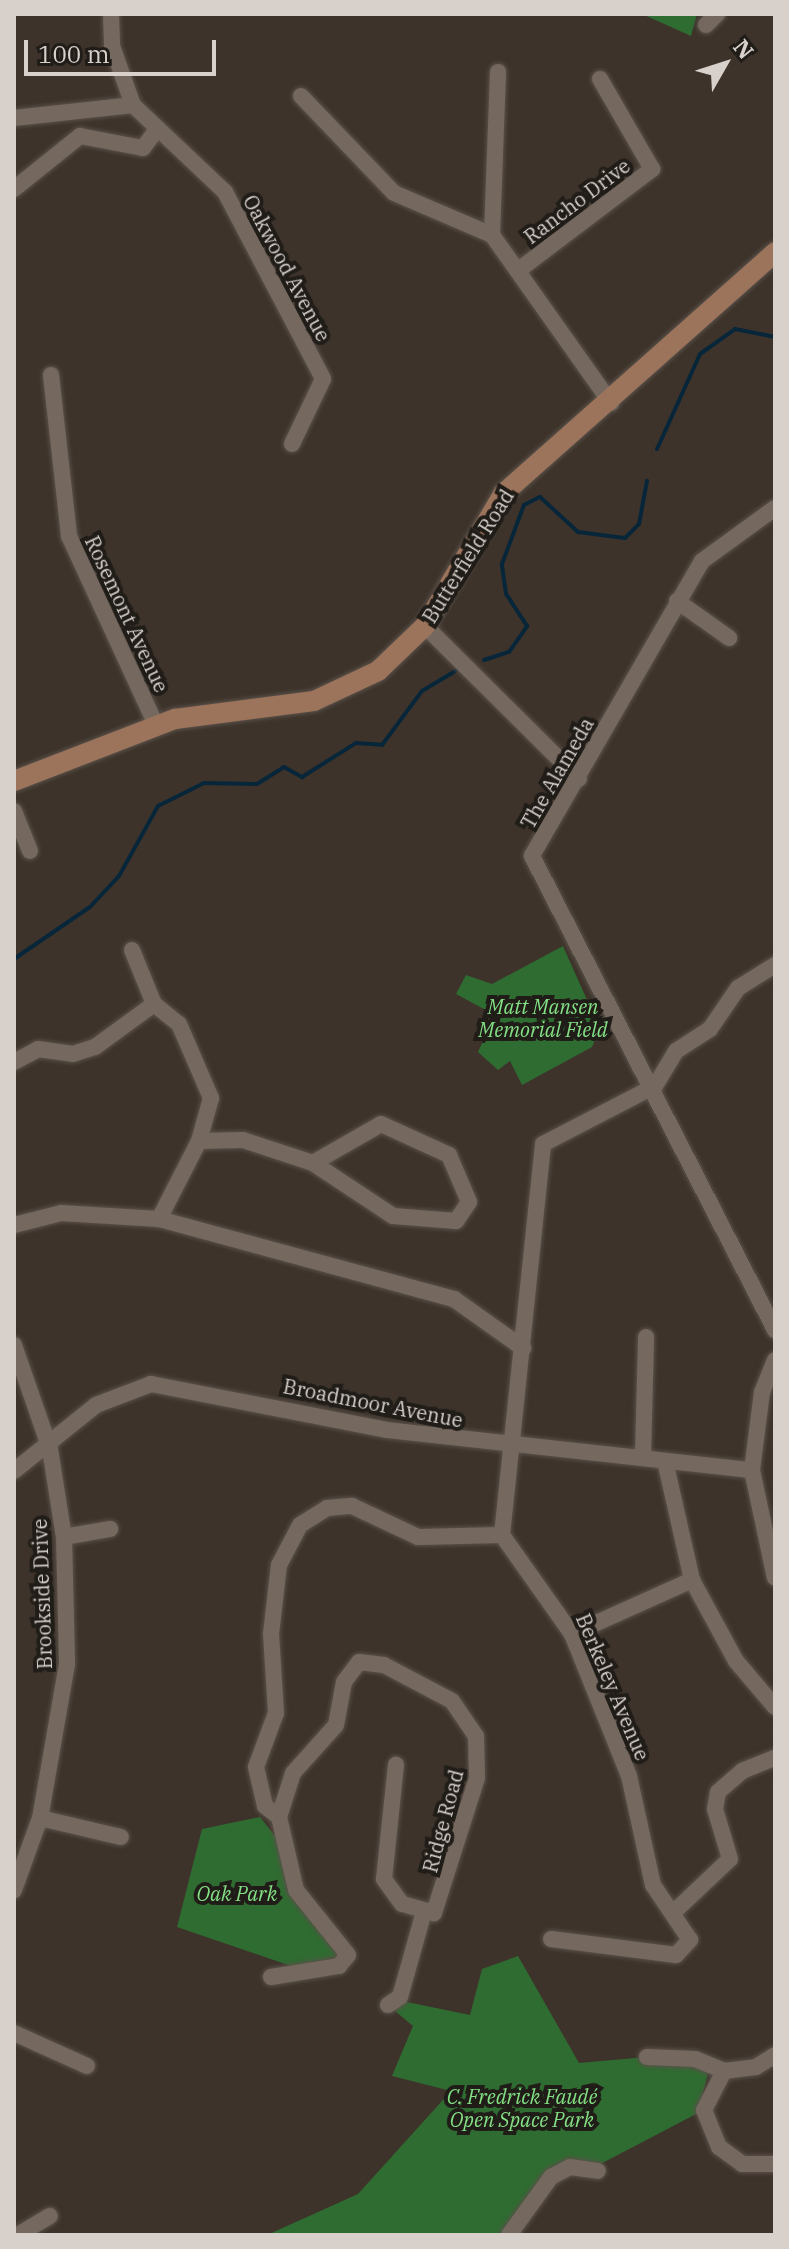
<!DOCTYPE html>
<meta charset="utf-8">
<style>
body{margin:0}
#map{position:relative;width:789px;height:2249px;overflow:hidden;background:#3d332a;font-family:"IBM Plex Serif",serif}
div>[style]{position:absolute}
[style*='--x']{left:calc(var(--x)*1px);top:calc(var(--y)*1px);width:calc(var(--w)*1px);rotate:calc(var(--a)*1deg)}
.green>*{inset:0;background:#2f6c31}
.stream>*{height:4px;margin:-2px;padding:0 2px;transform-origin:2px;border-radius:2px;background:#082639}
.roads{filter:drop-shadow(0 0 2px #5a514a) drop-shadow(0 0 2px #5a514a)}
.street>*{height:16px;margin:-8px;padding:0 8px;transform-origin:8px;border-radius:8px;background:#75695f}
.secondary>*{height:20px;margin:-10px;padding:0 10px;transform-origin:10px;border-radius:10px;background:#9c745c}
span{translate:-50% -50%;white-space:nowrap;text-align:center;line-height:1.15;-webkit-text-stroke:8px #201c18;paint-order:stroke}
.street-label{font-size:20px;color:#d7d0cb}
.park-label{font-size:20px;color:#83e084;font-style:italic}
.frame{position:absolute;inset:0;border:16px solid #d7d0cb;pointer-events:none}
.north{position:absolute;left:685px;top:24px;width:80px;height:80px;-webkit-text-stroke:6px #201c18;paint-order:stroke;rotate:51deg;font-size:22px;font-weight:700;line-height:32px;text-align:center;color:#d7d0cb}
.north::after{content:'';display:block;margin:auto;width:28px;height:36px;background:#d7d0cb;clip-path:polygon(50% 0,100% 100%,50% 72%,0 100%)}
.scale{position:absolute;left:24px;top:40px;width:192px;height:36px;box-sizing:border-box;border:4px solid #d7d0cb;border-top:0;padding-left:10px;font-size:24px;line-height:28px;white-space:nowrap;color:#d7d0cb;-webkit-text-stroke:6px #201c18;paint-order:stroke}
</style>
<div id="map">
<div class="green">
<i style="clip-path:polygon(642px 14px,697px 14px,691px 36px)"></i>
<i style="clip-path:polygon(563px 946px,600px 1029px,592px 1047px,522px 1085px,510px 1061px,498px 1070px,478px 1052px,495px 1015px,456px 994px,466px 975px,492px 984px)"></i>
<i style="clip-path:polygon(260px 1817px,279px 1841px,287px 1890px,348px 1955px,291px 1966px,177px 1927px,202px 1829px)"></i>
<i style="clip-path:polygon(518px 1956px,579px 2063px,647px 2057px,709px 2069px,698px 2113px,589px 2170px,567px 2168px,509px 2235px,267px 2235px,358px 2194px,451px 2091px,392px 2076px,413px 2026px,395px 2011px,402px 2001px,470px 2015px,482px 1969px)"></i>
</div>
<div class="stream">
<i style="--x:657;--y:449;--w:104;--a:-65.6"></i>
<i style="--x:700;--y:354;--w:43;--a:-35.5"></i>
<i style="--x:735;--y:329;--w:41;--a:11.3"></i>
<i style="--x:484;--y:660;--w:26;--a:-18"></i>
<i style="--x:509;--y:652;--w:32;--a:-55"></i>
<i style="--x:527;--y:626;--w:38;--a:-123"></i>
<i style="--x:506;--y:594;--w:30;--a:-98"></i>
<i style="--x:502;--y:564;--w:63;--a:-69.6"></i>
<i style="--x:524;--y:505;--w:18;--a:-27"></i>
<i style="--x:540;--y:497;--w:52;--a:42.6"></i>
<i style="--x:578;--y:532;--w:47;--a:7.3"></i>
<i style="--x:625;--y:538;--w:20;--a:-45"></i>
<i style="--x:639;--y:524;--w:44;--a:-79.5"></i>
<i style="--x:14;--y:959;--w:92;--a:-34.4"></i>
<i style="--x:90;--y:907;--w:42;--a:-46.9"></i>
<i style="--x:119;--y:876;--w:80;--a:-60.9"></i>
<i style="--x:158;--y:806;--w:51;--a:-26.6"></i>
<i style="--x:204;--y:783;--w:53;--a:1.1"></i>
<i style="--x:257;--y:784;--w:32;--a:-32"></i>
<i style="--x:284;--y:767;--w:21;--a:29"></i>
<i style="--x:302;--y:777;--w:64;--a:-32.2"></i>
<i style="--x:356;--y:743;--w:26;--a:4"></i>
<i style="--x:382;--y:745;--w:67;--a:-53.5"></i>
<i style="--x:422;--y:691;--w:39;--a:-31"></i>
</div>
<div class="roads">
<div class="street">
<i style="--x:111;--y:14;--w:32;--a:88"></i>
<i style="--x:112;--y:46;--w:63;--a:70.4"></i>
<i style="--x:706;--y:25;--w:16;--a:-45"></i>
<i style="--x:498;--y:72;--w:163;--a:92.1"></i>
<i style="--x:492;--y:235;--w:206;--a:54.7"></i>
<i style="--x:301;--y:96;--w:134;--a:46.2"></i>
<i style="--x:394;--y:193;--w:107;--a:23.2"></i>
<i style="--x:14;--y:118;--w:120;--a:-6.2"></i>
<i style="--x:133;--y:105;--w:127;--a:43.4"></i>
<i style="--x:225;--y:192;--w:211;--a:62.3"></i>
<i style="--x:323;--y:379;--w:72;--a:115.5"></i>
<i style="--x:14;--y:189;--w:85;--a:-38.8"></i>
<i style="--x:80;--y:136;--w:64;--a:10.8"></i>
<i style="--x:143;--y:148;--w:21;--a:-53"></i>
<i style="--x:520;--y:269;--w:166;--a:-37.1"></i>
<i style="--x:652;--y:169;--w:104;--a:-120"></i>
<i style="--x:51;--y:375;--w:162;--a:83.6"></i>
<i style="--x:69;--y:536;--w:208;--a:65.3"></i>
<i style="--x:775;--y:508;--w:90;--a:144"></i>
<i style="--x:702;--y:561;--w:340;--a:120"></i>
<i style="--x:532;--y:856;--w:533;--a:62.86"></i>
<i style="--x:677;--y:601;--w:64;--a:35.4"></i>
<i style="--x:425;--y:626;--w:217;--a:44.8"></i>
<i style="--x:14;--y:811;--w:43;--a:68.2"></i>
<i style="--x:132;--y:950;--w:58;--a:67.8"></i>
<i style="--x:154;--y:1004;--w:32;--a:39"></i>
<i style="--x:179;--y:1024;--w:81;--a:66.6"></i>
<i style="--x:211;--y:1098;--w:45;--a:105.6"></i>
<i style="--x:199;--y:1141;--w:88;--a:117.1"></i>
<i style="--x:14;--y:1062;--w:27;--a:-28"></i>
<i style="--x:38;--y:1049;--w:35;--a:8"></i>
<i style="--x:73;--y:1054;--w:23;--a:-18"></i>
<i style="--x:95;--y:1047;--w:73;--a:-36.1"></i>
<i style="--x:381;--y:1124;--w:75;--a:24.5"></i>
<i style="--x:449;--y:1155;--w:51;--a:66.9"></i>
<i style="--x:469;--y:1202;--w:23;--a:124"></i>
<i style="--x:456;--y:1221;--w:63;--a:-175.5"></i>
<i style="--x:393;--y:1216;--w:96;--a:-146.5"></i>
<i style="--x:313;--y:1163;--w:78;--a:-29.8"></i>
<i style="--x:199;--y:1141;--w:44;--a:-1.3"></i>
<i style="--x:243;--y:1140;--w:74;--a:18.2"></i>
<i style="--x:14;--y:1225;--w:49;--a:-14.3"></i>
<i style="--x:61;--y:1213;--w:98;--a:3.5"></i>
<i style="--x:159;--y:1219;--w:306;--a:15.2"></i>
<i style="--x:454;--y:1299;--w:85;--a:35.4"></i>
<i style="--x:14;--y:1345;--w:110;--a:70.9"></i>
<i style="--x:50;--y:1449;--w:89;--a:81"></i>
<i style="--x:64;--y:1537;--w:127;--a:88.6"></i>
<i style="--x:67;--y:1664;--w:156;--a:99.9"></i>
<i style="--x:40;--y:1818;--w:77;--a:109.9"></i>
<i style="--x:775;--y:1360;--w:35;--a:112"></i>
<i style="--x:762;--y:1392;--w:79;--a:97.3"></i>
<i style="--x:752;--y:1470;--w:110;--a:78"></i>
<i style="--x:643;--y:1455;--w:118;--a:-88.5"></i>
<i style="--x:665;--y:1461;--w:122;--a:77.2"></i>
<i style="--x:692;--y:1580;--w:92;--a:61.5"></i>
<i style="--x:736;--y:1661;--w:60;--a:49.7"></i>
<i style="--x:14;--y:1471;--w:105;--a:-38.8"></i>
<i style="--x:96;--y:1405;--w:59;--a:-20.9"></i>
<i style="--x:151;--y:1384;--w:240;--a:11"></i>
<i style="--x:387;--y:1430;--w:367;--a:6.3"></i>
<i style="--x:64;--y:1537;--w:47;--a:-9.9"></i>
<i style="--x:572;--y:1634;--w:132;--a:-24.2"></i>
<i style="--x:279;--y:1817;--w:46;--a:-72.3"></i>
<i style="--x:293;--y:1773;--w:64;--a:-48.1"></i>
<i style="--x:336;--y:1725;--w:44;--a:-79.5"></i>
<i style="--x:344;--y:1682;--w:25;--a:-53"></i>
<i style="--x:359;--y:1662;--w:25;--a:7"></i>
<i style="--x:384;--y:1665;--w:77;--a:27.9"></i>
<i style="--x:452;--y:1701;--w:42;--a:55.6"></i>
<i style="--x:476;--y:1736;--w:42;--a:88.6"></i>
<i style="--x:477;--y:1778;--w:142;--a:107.7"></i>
<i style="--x:434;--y:1913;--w:33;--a:-164"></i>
<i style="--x:402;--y:1904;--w:31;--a:-126"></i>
<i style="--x:384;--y:1879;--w:115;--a:-84"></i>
<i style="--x:279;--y:1817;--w:18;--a:-142"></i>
<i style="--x:265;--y:1806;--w:40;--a:-103"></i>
<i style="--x:256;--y:1767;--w:58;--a:-69.7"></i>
<i style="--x:276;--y:1713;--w:79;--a:-93.6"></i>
<i style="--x:271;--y:1634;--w:69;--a:-83.4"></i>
<i style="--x:279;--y:1565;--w:45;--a:-62.3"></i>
<i style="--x:300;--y:1525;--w:32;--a:-32"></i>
<i style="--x:327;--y:1508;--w:25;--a:-5"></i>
<i style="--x:352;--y:1506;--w:73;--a:25.2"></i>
<i style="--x:418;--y:1537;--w:84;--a:-1.4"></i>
<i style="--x:40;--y:1818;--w:83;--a:13.2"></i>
<i style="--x:676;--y:1910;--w:74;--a:-43.4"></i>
<i style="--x:730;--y:1859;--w:52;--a:-106.7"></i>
<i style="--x:715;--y:1809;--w:17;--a:-80"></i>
<i style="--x:718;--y:1792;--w:32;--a:-41"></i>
<i style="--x:742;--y:1771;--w:35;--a:-22"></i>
<i style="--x:551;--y:1939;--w:126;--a:7.3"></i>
<i style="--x:676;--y:1955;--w:21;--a:-47"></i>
<i style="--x:690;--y:1940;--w:66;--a:-123.9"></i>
<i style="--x:653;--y:1885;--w:112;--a:-102.4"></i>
<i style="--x:629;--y:1776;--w:153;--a:-111.9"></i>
<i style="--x:572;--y:1634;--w:121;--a:-125.3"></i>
<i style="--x:502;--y:1535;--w:393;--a:-84"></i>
<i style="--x:543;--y:1144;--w:126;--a:-27.4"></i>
<i style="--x:655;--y:1086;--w:41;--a:-59"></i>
<i style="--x:676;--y:1051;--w:40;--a:-32.9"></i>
<i style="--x:710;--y:1029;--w:50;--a:-55.7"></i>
<i style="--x:738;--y:988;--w:44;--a:-31.9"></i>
<i style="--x:271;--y:1977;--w:69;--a:-9.2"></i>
<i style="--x:339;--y:1966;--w:14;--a:-51"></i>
<i style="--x:348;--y:1955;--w:83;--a:-128.7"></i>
<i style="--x:296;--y:1890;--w:75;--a:-103.1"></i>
<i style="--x:388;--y:2005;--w:14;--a:-34"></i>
<i style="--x:400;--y:1997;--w:85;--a:-74.3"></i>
<i style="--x:14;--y:2033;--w:80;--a:24.3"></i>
<i style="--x:647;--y:2057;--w:48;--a:2.4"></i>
<i style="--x:695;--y:2059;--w:31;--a:22"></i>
<i style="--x:724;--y:2071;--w:44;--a:117.1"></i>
<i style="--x:704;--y:2110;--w:40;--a:68"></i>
<i style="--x:719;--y:2147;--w:29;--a:36"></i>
<i style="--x:742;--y:2164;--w:33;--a:0"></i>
<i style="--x:724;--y:2071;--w:32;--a:-7"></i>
<i style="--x:756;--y:2067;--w:22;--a:-32"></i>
<i style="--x:18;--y:2235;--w:37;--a:-31"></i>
<i style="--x:509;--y:2235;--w:72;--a:-54.1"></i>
<i style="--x:551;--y:2177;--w:21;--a:-28"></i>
<i style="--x:570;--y:2167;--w:28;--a:8"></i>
</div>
<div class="secondary">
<i style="--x:14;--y:781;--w:173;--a:-21.1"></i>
<i style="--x:175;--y:719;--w:140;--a:-7.4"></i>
<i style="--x:314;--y:701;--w:71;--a:-25.1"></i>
<i style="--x:378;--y:671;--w:65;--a:-43.8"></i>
<i style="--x:425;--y:626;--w:155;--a:-59.3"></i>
<i style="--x:504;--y:493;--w:363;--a:-41.6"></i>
</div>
</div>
<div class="street-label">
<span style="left:577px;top:201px;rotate:-37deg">Rancho Drive</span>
<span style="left:287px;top:268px;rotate:62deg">Oakwood Avenue</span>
<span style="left:468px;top:556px;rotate:-58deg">Butterfield Road</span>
<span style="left:127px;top:614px;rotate:65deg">Rosemont Avenue</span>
<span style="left:557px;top:773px;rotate:-60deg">The Alameda</span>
<span style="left:373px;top:1403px;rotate:11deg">Broadmoor Avenue</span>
<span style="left:42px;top:1594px;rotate:-92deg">Brookside Drive</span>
<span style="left:613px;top:1687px;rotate:67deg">Berkeley Avenue</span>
<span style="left:443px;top:1821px;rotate:-75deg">Ridge Road</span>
</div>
<div class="park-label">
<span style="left:543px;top:1018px">Matt Mansen<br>Memorial Field</span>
<span style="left:237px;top:1893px">Oak Park</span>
<span style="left:522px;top:2108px">C. Fredrick Faudé<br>Open Space Park</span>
</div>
<div class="frame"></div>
<div class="north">N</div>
<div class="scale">100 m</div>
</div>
